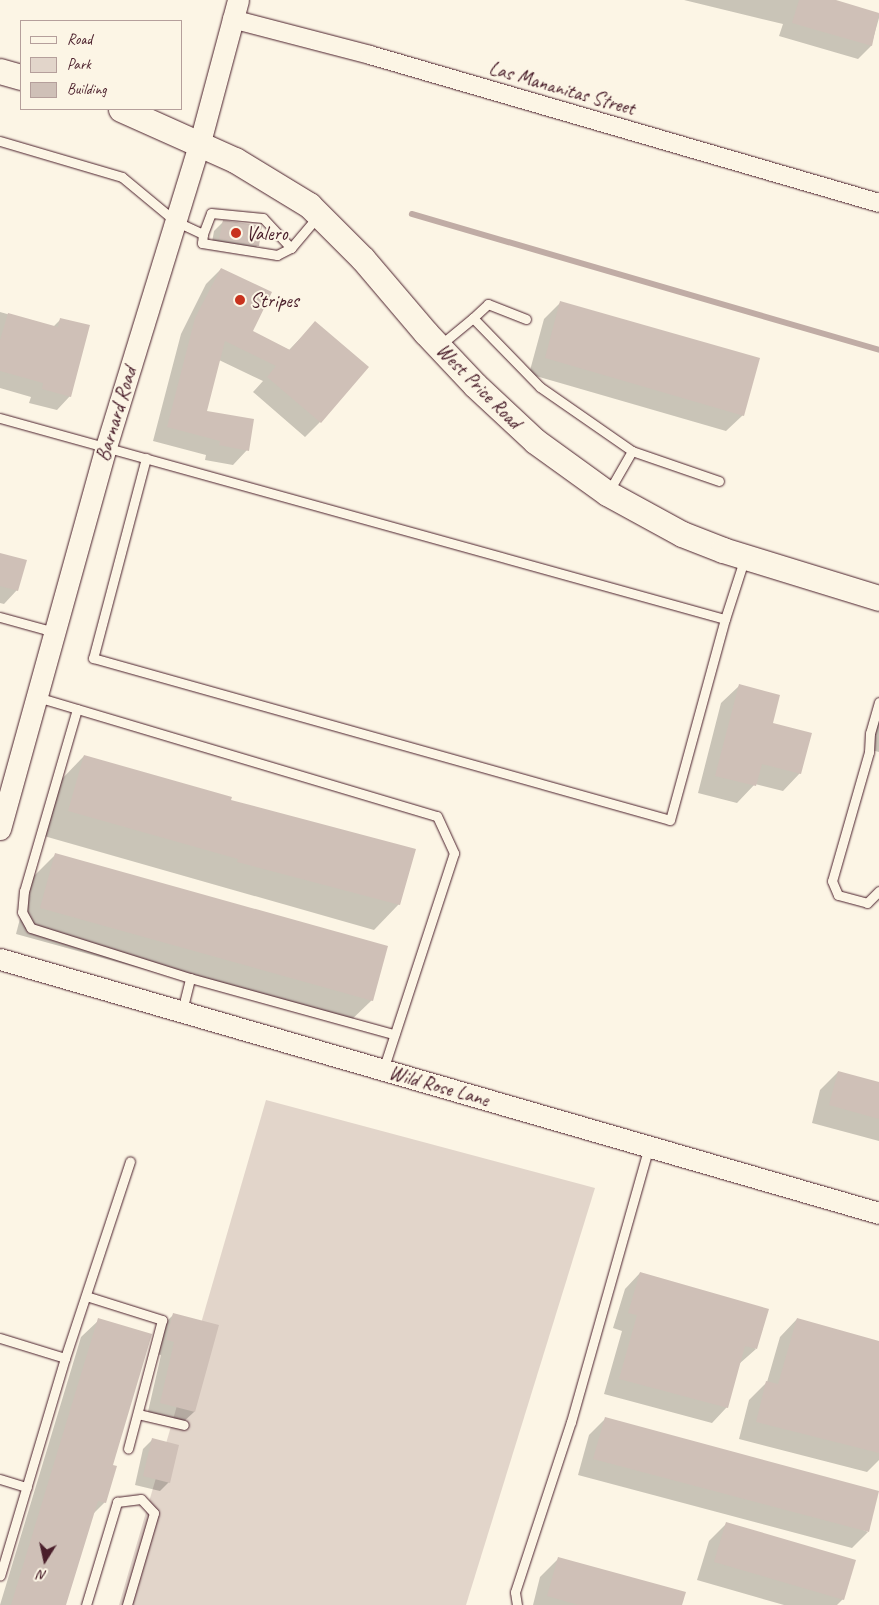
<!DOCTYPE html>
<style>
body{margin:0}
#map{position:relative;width:879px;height:1605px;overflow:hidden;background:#fcf5e5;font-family:Caveat,sans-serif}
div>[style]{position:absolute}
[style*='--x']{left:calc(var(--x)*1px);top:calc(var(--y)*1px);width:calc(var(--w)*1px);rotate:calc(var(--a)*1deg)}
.green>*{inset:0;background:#e2d5ca}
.shadow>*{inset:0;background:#0003}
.stream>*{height:5.5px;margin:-2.75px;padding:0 2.75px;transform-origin:2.75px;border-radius:2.75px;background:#c0aca5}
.building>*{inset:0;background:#cfc0b7}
.roads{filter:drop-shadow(0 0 1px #4a1f2b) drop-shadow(0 0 1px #4a1f2b)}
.service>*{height:9px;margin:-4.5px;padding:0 4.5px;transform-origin:4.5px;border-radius:4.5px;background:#fcf5e5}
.minor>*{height:18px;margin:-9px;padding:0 9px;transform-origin:9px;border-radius:9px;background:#fcf5e5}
.tertiary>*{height:21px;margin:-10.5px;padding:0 10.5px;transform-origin:10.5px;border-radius:10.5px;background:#fcf5e5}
.secondary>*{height:25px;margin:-12.5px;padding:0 12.5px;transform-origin:12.5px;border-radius:12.5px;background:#fcf5e5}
.dots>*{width:14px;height:14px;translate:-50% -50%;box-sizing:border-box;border:2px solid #fcf5e5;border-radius:50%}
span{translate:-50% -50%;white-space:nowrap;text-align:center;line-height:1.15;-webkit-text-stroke:4px #fcf5e5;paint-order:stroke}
.street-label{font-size:20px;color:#4a1f2b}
.poi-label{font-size:20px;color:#4a1f2b}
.left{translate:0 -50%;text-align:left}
.legend{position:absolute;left:20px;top:20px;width:162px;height:90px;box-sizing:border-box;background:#fcf5e5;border:1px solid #b59f9b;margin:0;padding:6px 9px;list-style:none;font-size:15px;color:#4a1f2b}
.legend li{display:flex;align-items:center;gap:10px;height:25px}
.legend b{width:25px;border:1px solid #b59f9b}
.north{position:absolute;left:20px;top:1535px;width:50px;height:50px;-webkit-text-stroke:4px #fcf5e5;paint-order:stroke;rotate:190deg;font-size:14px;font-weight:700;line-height:20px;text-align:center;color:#4a1f2b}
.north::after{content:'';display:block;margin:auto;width:18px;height:22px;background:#4a1f2b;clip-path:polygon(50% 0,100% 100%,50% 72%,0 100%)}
</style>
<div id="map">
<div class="green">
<i style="clip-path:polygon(266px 1100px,595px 1188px,466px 1605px,119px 1605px)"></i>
</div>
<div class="shadow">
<i style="clip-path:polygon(684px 0,831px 0,879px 14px,879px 18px,871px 46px,858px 59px,779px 36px,783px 24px)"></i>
<i style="clip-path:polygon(223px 222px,258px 245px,249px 254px,211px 248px,214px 231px)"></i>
<i style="clip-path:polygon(221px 269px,252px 332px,289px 350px,315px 323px,320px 422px,305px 437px,253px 392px,263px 381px,219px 360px,205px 412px,247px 450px,233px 465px,205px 460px,206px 455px,153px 441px,181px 334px,206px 284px)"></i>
<i style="clip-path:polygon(560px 303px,743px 415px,726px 431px,529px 374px,544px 319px)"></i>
<i style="clip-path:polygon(0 312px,53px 327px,61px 319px,70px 396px,57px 410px,29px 403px,31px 397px,0 388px)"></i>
<i style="clip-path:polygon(0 554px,17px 590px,4px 604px,0 603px)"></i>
<i style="clip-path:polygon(739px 686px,771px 724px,800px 773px,783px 791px,755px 784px,737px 803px,698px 793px,721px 703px)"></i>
<i style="clip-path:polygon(879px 706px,879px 752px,867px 749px)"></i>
<i style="clip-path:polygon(84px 756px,230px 801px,399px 904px,374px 930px,44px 836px,59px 782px)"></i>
<i style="clip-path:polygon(55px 855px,372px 1000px,346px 1025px,16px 934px,30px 880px)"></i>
<i style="clip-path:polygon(838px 1072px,879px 1083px,879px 1141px,812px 1123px,820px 1090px)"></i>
<i style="clip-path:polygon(640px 1273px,756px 1349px,739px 1364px,727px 1407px,712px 1423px,604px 1394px,622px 1331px,613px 1328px,625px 1289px)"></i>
<i style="clip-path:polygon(174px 1314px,217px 1326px,194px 1412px,180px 1425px,147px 1416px,161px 1355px,153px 1353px,160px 1328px)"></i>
<i style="clip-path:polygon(797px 1319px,879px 1342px,879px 1460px,867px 1472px,739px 1439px,749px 1400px,767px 1382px,780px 1337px)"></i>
<i style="clip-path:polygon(99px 1320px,112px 1466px,105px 1502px,92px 1515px,65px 1605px,0 1605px,81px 1337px)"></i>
<i style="clip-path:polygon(605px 1419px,868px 1532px,852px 1548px,578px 1475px,589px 1435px)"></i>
<i style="clip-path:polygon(152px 1440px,169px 1482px,160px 1491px,135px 1485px,143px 1449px)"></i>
<i style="clip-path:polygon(726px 1524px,843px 1599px,837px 1605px,784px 1605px,697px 1580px,709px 1541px)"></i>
<i style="clip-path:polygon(558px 1559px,681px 1605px,533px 1605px,540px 1577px)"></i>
</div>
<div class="stream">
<i style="--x:412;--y:214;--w:486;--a:16.2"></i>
</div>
<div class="building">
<i style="clip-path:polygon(799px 0,836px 0,879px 13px,872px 46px,792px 23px)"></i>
<i style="clip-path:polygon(223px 220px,262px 226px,259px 246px,219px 239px)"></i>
<i style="clip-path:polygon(221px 268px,272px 292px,253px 331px,290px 350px,315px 321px,369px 367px,321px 423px,267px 377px,276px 366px,225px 341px,207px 411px,254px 419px,249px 451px,219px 445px,220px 441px,167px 427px,195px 318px)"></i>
<i style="clip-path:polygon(560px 301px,760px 358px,744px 416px,545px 358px)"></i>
<i style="clip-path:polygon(8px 313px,58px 327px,60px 318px,90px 325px,71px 397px,42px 389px,43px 383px,0 371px,0 340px)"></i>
<i style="clip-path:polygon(0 553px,27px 560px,18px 591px,0 586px)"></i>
<i style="clip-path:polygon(739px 684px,780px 695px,773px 723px,812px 733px,801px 774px,762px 764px,756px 786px,715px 776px)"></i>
<i style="clip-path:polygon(84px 755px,232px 797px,231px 800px,416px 849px,400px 905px,237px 862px,238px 859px,68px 811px)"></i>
<i style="clip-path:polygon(55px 853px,388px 946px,373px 1001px,40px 908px)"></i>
<i style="clip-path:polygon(838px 1071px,879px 1082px,879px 1119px,829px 1105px)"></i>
<i style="clip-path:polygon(640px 1272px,769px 1309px,757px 1349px,745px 1346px,728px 1408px,619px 1379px,637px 1315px,628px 1313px)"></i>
<i style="clip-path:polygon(173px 1313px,219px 1325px,195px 1412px,160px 1403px,174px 1342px,166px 1340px)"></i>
<i style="clip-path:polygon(98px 1318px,152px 1334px,113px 1465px,117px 1466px,106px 1503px,98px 1501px,66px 1605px,11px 1605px)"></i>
<i style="clip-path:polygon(797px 1318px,879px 1341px,879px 1453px,756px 1422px,766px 1381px,778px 1384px)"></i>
<i style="clip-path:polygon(605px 1417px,879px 1491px,869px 1532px,593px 1459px)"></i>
<i style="clip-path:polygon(152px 1438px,179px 1445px,170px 1483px,143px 1476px)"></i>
<i style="clip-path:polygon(726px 1522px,856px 1560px,844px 1600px,714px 1562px)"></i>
<i style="clip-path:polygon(558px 1557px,686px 1592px,682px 1605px,578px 1605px,547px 1596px)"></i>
</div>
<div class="roads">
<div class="service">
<i style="--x:0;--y:141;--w:127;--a:16.4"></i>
<i style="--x:122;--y:177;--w:69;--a:39.7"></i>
<i style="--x:175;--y:221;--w:31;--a:25"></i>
<i style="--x:203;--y:234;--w:9;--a:96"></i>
<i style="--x:202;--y:243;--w:76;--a:9.1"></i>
<i style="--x:277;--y:255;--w:16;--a:-27"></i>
<i style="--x:291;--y:248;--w:42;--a:-49.8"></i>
<i style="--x:203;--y:234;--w:22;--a:-69"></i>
<i style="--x:211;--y:213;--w:52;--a:5.5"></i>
<i style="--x:263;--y:218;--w:41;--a:47"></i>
<i style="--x:526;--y:319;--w:41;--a:-158.5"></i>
<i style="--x:488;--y:304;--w:21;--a:137"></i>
<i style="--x:473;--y:318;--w:96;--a:45.8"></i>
<i style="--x:540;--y:387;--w:112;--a:34.8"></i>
<i style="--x:632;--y:451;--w:46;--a:119.9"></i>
<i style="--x:439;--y:346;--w:44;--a:-39.5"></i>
<i style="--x:0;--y:418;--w:752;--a:15.5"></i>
<i style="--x:725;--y:619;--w:65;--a:-72.1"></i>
<i style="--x:632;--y:451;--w:92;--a:19"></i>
<i style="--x:146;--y:458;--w:207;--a:104.8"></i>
<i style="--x:93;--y:658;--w:599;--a:15.68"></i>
<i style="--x:670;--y:820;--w:208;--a:-74.7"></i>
<i style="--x:0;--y:617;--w:57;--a:15.3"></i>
<i style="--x:37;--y:697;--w:417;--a:16.6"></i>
<i style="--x:437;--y:816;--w:41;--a:65.3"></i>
<i style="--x:454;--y:853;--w:228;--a:108.1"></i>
<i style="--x:879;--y:702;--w:32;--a:106"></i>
<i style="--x:870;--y:733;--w:19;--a:93"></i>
<i style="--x:869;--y:752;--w:134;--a:106"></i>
<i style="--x:832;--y:881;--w:15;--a:67"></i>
<i style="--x:838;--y:895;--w:30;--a:15"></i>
<i style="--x:867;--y:903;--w:17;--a:-45"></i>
<i style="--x:77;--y:709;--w:190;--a:106.2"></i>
<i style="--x:24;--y:891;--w:21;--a:95"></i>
<i style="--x:22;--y:912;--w:18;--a:61"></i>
<i style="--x:31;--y:928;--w:167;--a:17.5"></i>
<i style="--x:190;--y:978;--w:212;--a:15.4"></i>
<i style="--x:182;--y:1011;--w:34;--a:-76"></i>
<i style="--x:86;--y:1296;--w:80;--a:17.5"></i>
<i style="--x:162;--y:1320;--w:133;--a:104.8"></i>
<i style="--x:0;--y:1338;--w:68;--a:17.1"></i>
<i style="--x:65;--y:1358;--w:227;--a:106.6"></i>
<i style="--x:65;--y:1358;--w:207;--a:-71.7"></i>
<i style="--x:138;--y:1414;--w:47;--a:13.4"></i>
<i style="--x:0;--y:1479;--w:28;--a:17"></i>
<i style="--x:86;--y:1605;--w:108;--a:-73.2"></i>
<i style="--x:117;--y:1502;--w:24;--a:-7"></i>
<i style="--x:141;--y:1499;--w:19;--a:47"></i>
<i style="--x:154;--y:1513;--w:96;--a:106.4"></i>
<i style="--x:517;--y:1605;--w:13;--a:-99"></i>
<i style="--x:515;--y:1592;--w:179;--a:-71.8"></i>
<i style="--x:571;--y:1422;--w:287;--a:-74.2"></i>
</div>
<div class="minor">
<i style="--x:232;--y:19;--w:143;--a:14.6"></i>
<i style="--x:370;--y:55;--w:530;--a:16.21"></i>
</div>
<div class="tertiary">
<i style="--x:0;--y:829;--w:396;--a:-74.5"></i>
<i style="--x:106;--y:447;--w:319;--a:-72.9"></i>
<i style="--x:200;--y:142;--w:147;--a:-75"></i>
<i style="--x:0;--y:959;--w:915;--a:16.12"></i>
</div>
<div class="secondary">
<i style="--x:0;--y:71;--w:22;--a:16"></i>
<i style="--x:121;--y:109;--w:125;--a:24.1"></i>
<i style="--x:235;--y:160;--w:87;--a:31.3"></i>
<i style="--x:309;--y:205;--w:76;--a:45"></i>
<i style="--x:363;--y:259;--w:97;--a:49.6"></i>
<i style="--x:426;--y:333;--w:71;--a:46.7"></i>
<i style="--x:475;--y:385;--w:82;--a:43"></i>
<i style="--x:535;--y:441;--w:89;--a:35.8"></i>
<i style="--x:607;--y:493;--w:85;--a:28.7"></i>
<i style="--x:682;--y:534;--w:44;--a:21.3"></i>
<i style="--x:723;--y:550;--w:163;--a:17.1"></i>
</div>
</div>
<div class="dots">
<i style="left:236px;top:233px;background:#c8321e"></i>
<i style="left:240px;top:300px;background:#c8321e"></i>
</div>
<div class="street-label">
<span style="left:562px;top:88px;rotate:16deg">Las Mananitas Street</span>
<span style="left:479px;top:386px;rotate:45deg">West Price Road</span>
<span style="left:116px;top:414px;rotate:-73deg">Barnard Road</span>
<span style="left:439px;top:1086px;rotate:16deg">Wild Rose Lane</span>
</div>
<div class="poi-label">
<span class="left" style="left:246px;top:233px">Valero</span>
<span class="left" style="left:250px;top:300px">Stripes</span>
</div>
<ul class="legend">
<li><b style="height:6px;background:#fcf5e5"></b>Road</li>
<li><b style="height:14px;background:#e2d5ca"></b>Park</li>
<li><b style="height:14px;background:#cfc0b7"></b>Building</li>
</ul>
<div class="north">N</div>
</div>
